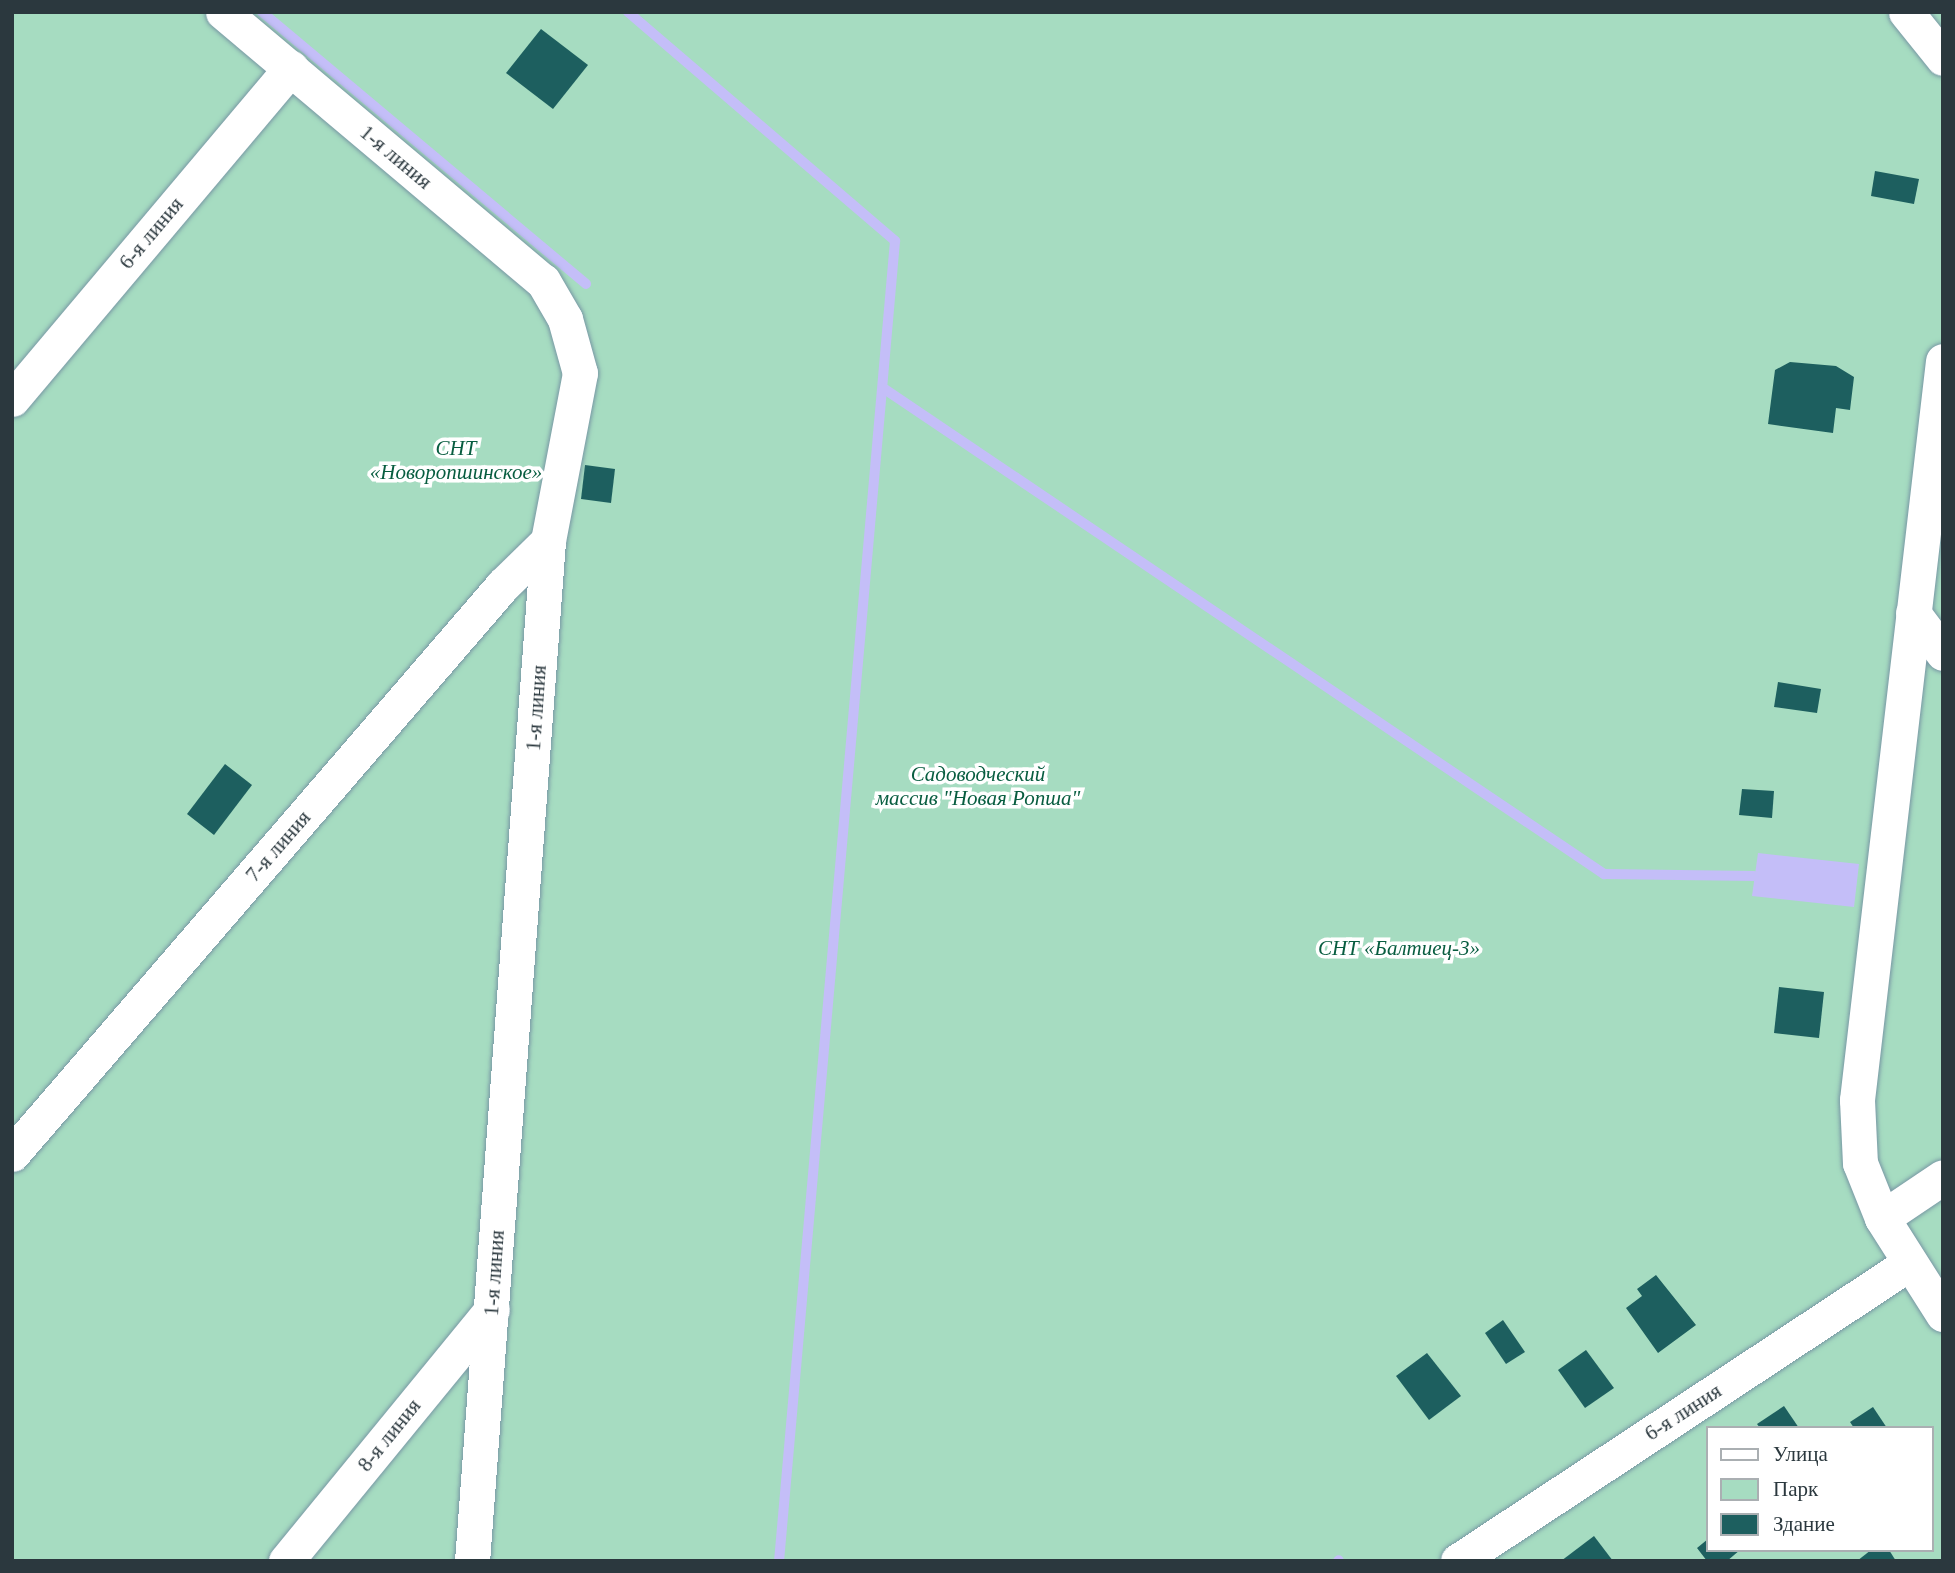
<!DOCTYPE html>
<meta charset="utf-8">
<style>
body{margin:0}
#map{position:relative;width:1955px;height:1573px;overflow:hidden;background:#e9f6fc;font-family:"Times New Roman",serif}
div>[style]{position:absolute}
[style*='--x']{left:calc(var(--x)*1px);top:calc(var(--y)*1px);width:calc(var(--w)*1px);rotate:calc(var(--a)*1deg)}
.green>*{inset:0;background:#a6dcc1}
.water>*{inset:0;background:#c4bef8}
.stream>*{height:10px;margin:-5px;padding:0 5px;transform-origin:5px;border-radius:5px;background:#c4bef8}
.building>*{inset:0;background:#1d5f5f}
.roads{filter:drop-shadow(0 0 2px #7897a4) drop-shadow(0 0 2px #7897a4)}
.minor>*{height:35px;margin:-17.5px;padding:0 17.5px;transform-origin:17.5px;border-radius:17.5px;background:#fff}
span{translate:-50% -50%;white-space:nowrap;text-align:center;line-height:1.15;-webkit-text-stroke:7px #fff;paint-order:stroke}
.street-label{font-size:21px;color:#2b383e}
.park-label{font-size:21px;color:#085d40;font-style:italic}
.frame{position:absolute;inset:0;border:14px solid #2b383e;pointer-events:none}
.legend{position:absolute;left:1706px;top:1426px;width:228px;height:126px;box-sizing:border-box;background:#fff;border:2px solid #aaafb2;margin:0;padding:9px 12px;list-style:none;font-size:21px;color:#2b383e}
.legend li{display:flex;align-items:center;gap:14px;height:35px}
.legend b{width:35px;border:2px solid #aaafb2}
</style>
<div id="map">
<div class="green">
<i style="clip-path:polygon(evenodd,12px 12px,1943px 12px,1943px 1561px,12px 1561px,12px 12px,1708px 1428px,1932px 1428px,1932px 1550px,1708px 1550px,1708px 1428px)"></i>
</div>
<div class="water">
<i style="clip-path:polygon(1758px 853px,1859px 864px,1854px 907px,1752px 896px)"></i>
</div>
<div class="stream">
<i style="--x:262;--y:12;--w:423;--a:40"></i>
<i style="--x:628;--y:12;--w:352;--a:40.6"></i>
<i style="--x:895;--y:241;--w:1325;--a:95.02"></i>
<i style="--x:883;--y:388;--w:870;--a:33.98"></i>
<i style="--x:1604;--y:874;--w:150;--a:0.8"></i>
<i style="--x:1338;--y:1561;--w:1;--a:-45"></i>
</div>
<div class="building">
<i style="clip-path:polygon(541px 29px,588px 65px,553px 109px,506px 73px)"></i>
<i style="clip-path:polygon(1875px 171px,1919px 179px,1914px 204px,1871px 196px)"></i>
<i style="clip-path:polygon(1790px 362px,1836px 366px,1854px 377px,1850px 410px,1836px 408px,1833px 433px,1768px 424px,1775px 370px)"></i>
<i style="clip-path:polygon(585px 465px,615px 469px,611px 503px,581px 499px)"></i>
<i style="clip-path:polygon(1778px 682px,1821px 689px,1817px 713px,1774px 707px)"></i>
<i style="clip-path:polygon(225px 764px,252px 785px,214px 835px,187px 814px)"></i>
<i style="clip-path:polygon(1742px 789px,1774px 791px,1772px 818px,1739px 815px)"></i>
<i style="clip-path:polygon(1779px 987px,1824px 992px,1819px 1038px,1774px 1033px)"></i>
<i style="clip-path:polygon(1656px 1275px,1696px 1325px,1658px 1353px,1626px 1308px,1642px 1296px,1637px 1289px)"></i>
<i style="clip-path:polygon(1503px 1320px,1525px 1352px,1506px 1364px,1485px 1333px)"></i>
<i style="clip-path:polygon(1586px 1350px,1614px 1388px,1585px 1408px,1558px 1370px)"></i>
<i style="clip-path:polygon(1427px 1353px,1461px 1396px,1429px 1420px,1396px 1376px)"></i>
<i style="clip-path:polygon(1784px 1406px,1799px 1428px,1760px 1428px,1757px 1424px)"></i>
<i style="clip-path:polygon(1873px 1407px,1887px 1428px,1854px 1428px,1850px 1422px)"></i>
<i style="clip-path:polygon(1594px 1536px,1613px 1561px,1561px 1561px)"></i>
<i style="clip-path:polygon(1708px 1539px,1708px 1550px,1740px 1550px,1727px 1561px,1707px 1561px,1697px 1548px)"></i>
<i style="clip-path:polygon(1871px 1550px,1889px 1550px,1896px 1561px,1857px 1561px)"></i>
</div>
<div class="roads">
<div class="minor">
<i style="--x:223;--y:12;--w:418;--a:40.1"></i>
<i style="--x:543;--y:281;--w:44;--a:59.9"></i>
<i style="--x:565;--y:319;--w:56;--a:74.5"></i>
<i style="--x:580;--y:373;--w:171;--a:100.8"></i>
<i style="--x:548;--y:541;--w:1023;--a:94.26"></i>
<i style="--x:1906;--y:12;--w:59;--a:51.2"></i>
<i style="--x:1943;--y:361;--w:744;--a:96.64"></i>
<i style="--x:1857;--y:1100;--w:63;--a:87.3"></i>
<i style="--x:1860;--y:1163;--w:59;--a:68.2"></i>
<i style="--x:1882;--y:1218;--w:114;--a:57.6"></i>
<i style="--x:12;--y:399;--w:433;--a:-49.9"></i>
<i style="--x:1913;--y:613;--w:50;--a:53.1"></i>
<i style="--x:12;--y:1154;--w:752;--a:-49.21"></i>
<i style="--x:503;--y:585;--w:63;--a:-44.4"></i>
<i style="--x:1882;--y:1218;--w:73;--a:-33.9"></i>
<i style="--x:286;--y:1561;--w:325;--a:-50.7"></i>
<i style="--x:1458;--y:1561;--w:539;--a:-33.42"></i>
</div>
</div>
<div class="street-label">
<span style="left:396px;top:157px;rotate:40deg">1-я линия</span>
<span style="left:151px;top:233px;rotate:-50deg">6-я линия</span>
<span style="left:536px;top:708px;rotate:-86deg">1-я линия</span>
<span style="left:278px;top:846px;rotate:-49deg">7-я линия</span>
<span style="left:494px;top:1273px;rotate:-86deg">1-я линия</span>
<span style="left:1683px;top:1412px;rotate:-33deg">6-я линия</span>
<span style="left:389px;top:1435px;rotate:-51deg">8-я линия</span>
</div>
<div class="park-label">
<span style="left:456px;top:460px">СНТ<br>«Новоропшинское»</span>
<span style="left:978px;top:786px">Садоводческий<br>массив "Новая Ропша"</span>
<span style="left:1399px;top:948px">СНТ «Балтиец-3»</span>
</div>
<div class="frame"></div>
<ul class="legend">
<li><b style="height:9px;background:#fff"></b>Улица</li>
<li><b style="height:19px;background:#a6dcc1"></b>Парк</li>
<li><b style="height:19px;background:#1d5f5f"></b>Здание</li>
</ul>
</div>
